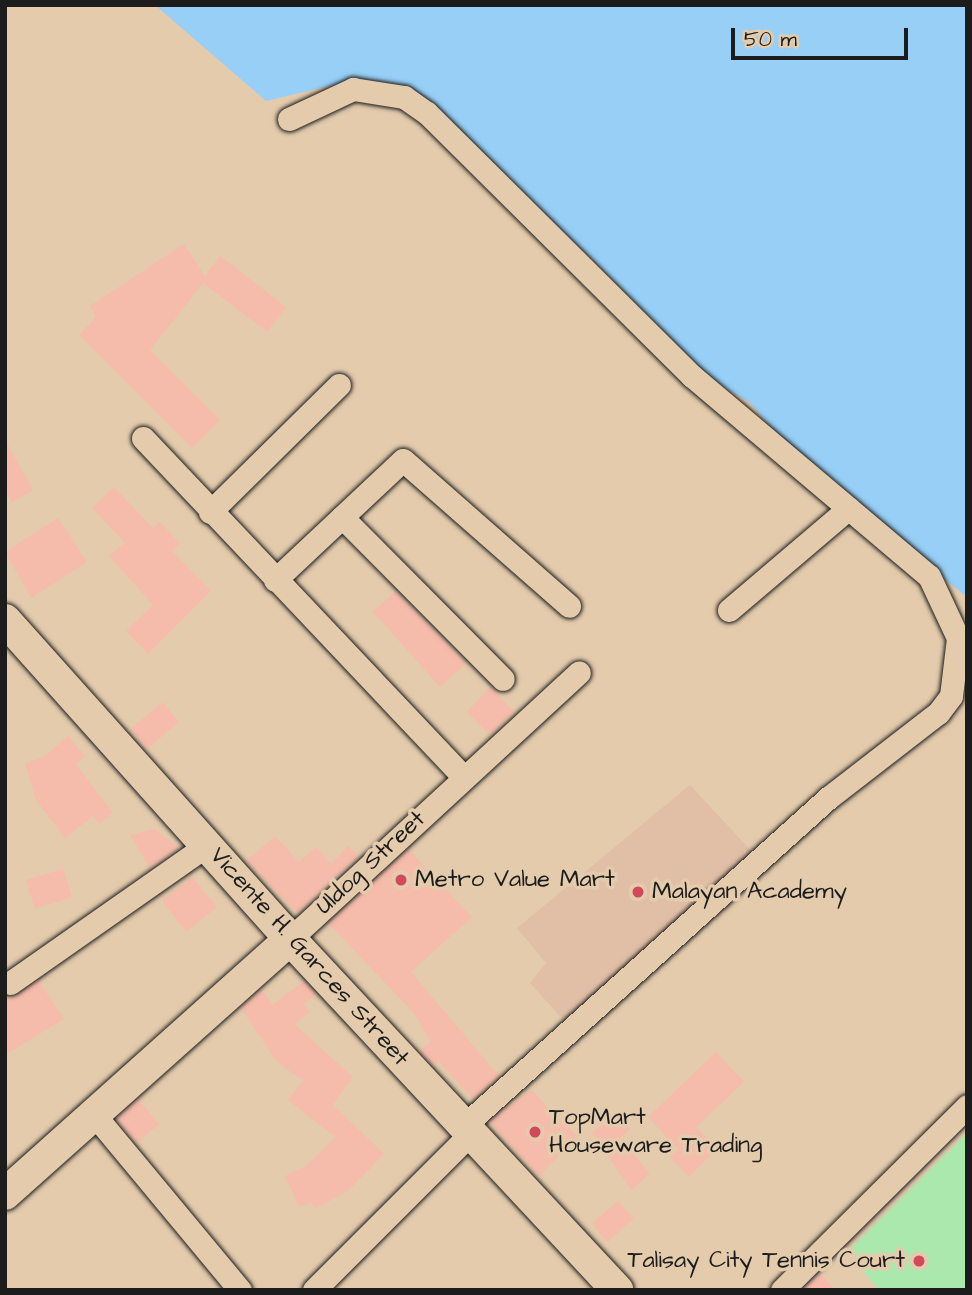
<!DOCTYPE html>
<style>
body{margin:0}
#map{position:relative;width:972px;height:1295px;overflow:hidden;background:#e3cbac;font-family:"Architects Daughter",sans-serif}
div>[style]{position:absolute}
[style*='--x']{left:calc(var(--x)*1px);top:calc(var(--y)*1px);width:calc(var(--w)*1px);rotate:calc(var(--a)*1deg)}
.built>*{inset:0;background:#e0bfa6}
.green>*{inset:0;background:#abe8ae}
.water>*{inset:0;background:#97cff6}
.building>*{inset:0;background:#f5bcab}
.roads{filter:drop-shadow(0 0 2px #1c1c1c) drop-shadow(0 0 2px #1c1c1c)}
.street>*{height:23px;margin:-11.5px;padding:0 11.5px;transform-origin:11.5px;border-radius:11.5px;background:#e3cbac}
.secondary>*{height:32px;margin:-16px;padding:0 16px;transform-origin:16px;border-radius:16px;background:#e3cbac}
.dots>*{width:19px;height:19px;translate:-50% -50%;box-sizing:border-box;border:4px solid #e3cbac;border-radius:50%}
span{translate:-50% -50%;white-space:nowrap;text-align:center;line-height:1.15;-webkit-text-stroke:7px #e3cbac;paint-order:stroke}
.street-label{font-size:24px;color:#1c1c1c}
.poi-label{font-size:24px;color:#1c1c1c}
.left{translate:0 -50%;text-align:left}
.right{translate:-100% -50%;text-align:right}
.frame{position:absolute;inset:0;border:7px solid #1c1c1c;pointer-events:none}
.scale{position:absolute;left:731px;top:28px;width:177px;height:32px;box-sizing:border-box;border:4px solid #1c1c1c;border-top:0;padding-left:9px;font-size:21px;line-height:24px;white-space:nowrap;color:#1c1c1c;-webkit-text-stroke:5px #e3cbac;paint-order:stroke}
</style>
<div id="map">
<div class="built">
<i style="clip-path:polygon(690px 785px,756px 856px,567px 1024px,530px 983px,546px 963px,517px 928px)"></i>
</div>
<div class="green">
<i style="clip-path:polygon(967px 1133px,967px 1290px,879px 1290px,847px 1252px)"></i>
</div>
<div class="water">
<i style="clip-path:polygon(155px 5px,967px 5px,967px 597px,812px 474px,749px 402px,687px 366px,663px 332px,591px 258px,482px 161px,359px 79px,266px 101px)"></i>
</div>
<div class="building">
<i style="clip-path:polygon(184px 244px,205px 276px,220px 256px,286px 307px,267px 332px,203px 283px,150px 350px,220px 420px,192px 448px,79px 335px,96px 317px,90px 306px)"></i>
<i style="clip-path:polygon(5px 440px,33px 490px,12px 502px,5px 490px)"></i>
<i style="clip-path:polygon(114px 487px,153px 528px,160px 522px,180px 544px,172px 551px,211px 591px,148px 654px,126px 631px,153px 605px,109px 556px,125px 543px,92px 508px)"></i>
<i style="clip-path:polygon(58px 518px,87px 562px,31px 598px,5px 552px)"></i>
<i style="clip-path:polygon(396px 591px,466px 663px,440px 687px,373px 612px)"></i>
<i style="clip-path:polygon(490px 687px,514px 711px,490px 735px,467px 712px)"></i>
<i style="clip-path:polygon(163px 702px,179px 722px,147px 749px,130px 729px)"></i>
<i style="clip-path:polygon(68px 736px,85px 756px,76px 764px,113px 813px,99px 824px,93px 816px,65px 838px,36px 800px,25px 763px,44px 757px)"></i>
<i style="clip-path:polygon(155px 829px,179px 848px,150px 868px,130px 835px)"></i>
<i style="clip-path:polygon(275px 836px,299px 862px,316px 847px,331px 864px,348px 846px,359px 856px,298px 913px,246px 861px)"></i>
<i style="clip-path:polygon(408px 849px,472px 917px,411px 972px,499px 1076px,473px 1099px,438px 1061px,433px 1065px,419px 1051px,431px 1042px,413px 1012px,328px 923px)"></i>
<i style="clip-path:polygon(63px 869px,72px 897px,35px 909px,26px 880px)"></i>
<i style="clip-path:polygon(192px 877px,217px 907px,186px 932px,162px 901px)"></i>
<i style="clip-path:polygon(38px 980px,64px 1019px,5px 1055px,5px 1002px)"></i>
<i style="clip-path:polygon(304px 981px,316px 994px,304px 1004px,310px 1012px,294px 1024px,353px 1077px,333px 1105px,384px 1154px,348px 1191px,314px 1209px,311px 1202px,299px 1207px,285px 1176px,308px 1165px,335px 1137px,288px 1100px,303px 1081px,277px 1062px,241px 1008px,261px 989px,273px 1005px)"></i>
<i style="clip-path:polygon(716px 1052px,744px 1082px,696px 1127px,717px 1149px,689px 1177px,670px 1157px,678px 1149px,648px 1117px)"></i>
<i style="clip-path:polygon(531px 1090px,578px 1137px,539px 1176px,493px 1126px,492px 1119px)"></i>
<i style="clip-path:polygon(138px 1099px,159px 1124px,137px 1143px,117px 1119px)"></i>
<i style="clip-path:polygon(618px 1111px,631px 1128px,620px 1138px,650px 1174px,631px 1190px,592px 1133px)"></i>
<i style="clip-path:polygon(618px 1201px,634px 1219px,607px 1242px,592px 1224px)"></i>
<i style="clip-path:polygon(819px 1273px,836px 1290px,802px 1290px)"></i>
</div>
<div class="roads">
<div class="street">
<i style="--x:289;--y:119;--w:71;--a:-25.1"></i>
<i style="--x:353;--y:89;--w:52;--a:8.9"></i>
<i style="--x:404;--y:97;--w:28;--a:35"></i>
<i style="--x:427;--y:113;--w:373;--a:44.8"></i>
<i style="--x:692;--y:376;--w:310;--a:40.2"></i>
<i style="--x:929;--y:576;--w:68;--a:64.9"></i>
<i style="--x:958;--y:638;--w:58;--a:96.9"></i>
<i style="--x:951;--y:696;--w:21;--a:127"></i>
<i style="--x:938;--y:713;--w:139;--a:142.3"></i>
<i style="--x:828;--y:798;--w:490;--a:138"></i>
<i style="--x:143;--y:438;--w:465;--a:46.6"></i>
<i style="--x:210;--y:512;--w:181;--a:-44.6"></i>
<i style="--x:342;--y:517;--w:228;--a:45.2"></i>
<i style="--x:275;--y:580;--w:175;--a:-43.2"></i>
<i style="--x:403;--y:460;--w:221;--a:41.3"></i>
<i style="--x:729;--y:610;--w:157;--a:-40.4"></i>
<i style="--x:290;--y:939;--w:393;--a:-42.7"></i>
<i style="--x:10;--y:983;--w:241;--a:-35"></i>
<i style="--x:97;--y:1118;--w:224;--a:50.3"></i>
<i style="--x:314;--y:1290;--w:222;--a:-45"></i>
<i style="--x:782;--y:1290;--w:261;--a:-44.8"></i>
</div>
<div class="secondary">
<i style="--x:5;--y:620;--w:428;--a:48.2"></i>
<i style="--x:290;--y:939;--w:480;--a:47"></i>
<i style="--x:5;--y:1194;--w:382;--a:-41.8"></i>
</div>
</div>
<div class="dots">
<i style="left:401px;top:880px;background:#d1495b"></i>
<i style="left:638px;top:892px;background:#d1495b"></i>
<i style="left:535px;top:1132px;background:#d1495b"></i>
<i style="left:919px;top:1261px;background:#d1495b"></i>
</div>
<div class="street-label">
<span style="left:371px;top:863px;rotate:-43deg">Uldog Street</span>
<span style="left:309px;top:957px;rotate:48deg">Vicente H. Garces Street</span>
</div>
<div class="poi-label">
<span class="left" style="left:415px;top:880px">Metro Value Mart</span>
<span class="left" style="left:652px;top:892px">Malayan Academy</span>
<span class="left" style="left:549px;top:1132px">TopMart<br>Houseware Trading</span>
<span class="right" style="left:905px;top:1261px">Talisay City Tennis Court</span>
</div>
<div class="frame"></div>
<div class="scale">50 m</div>
</div>
